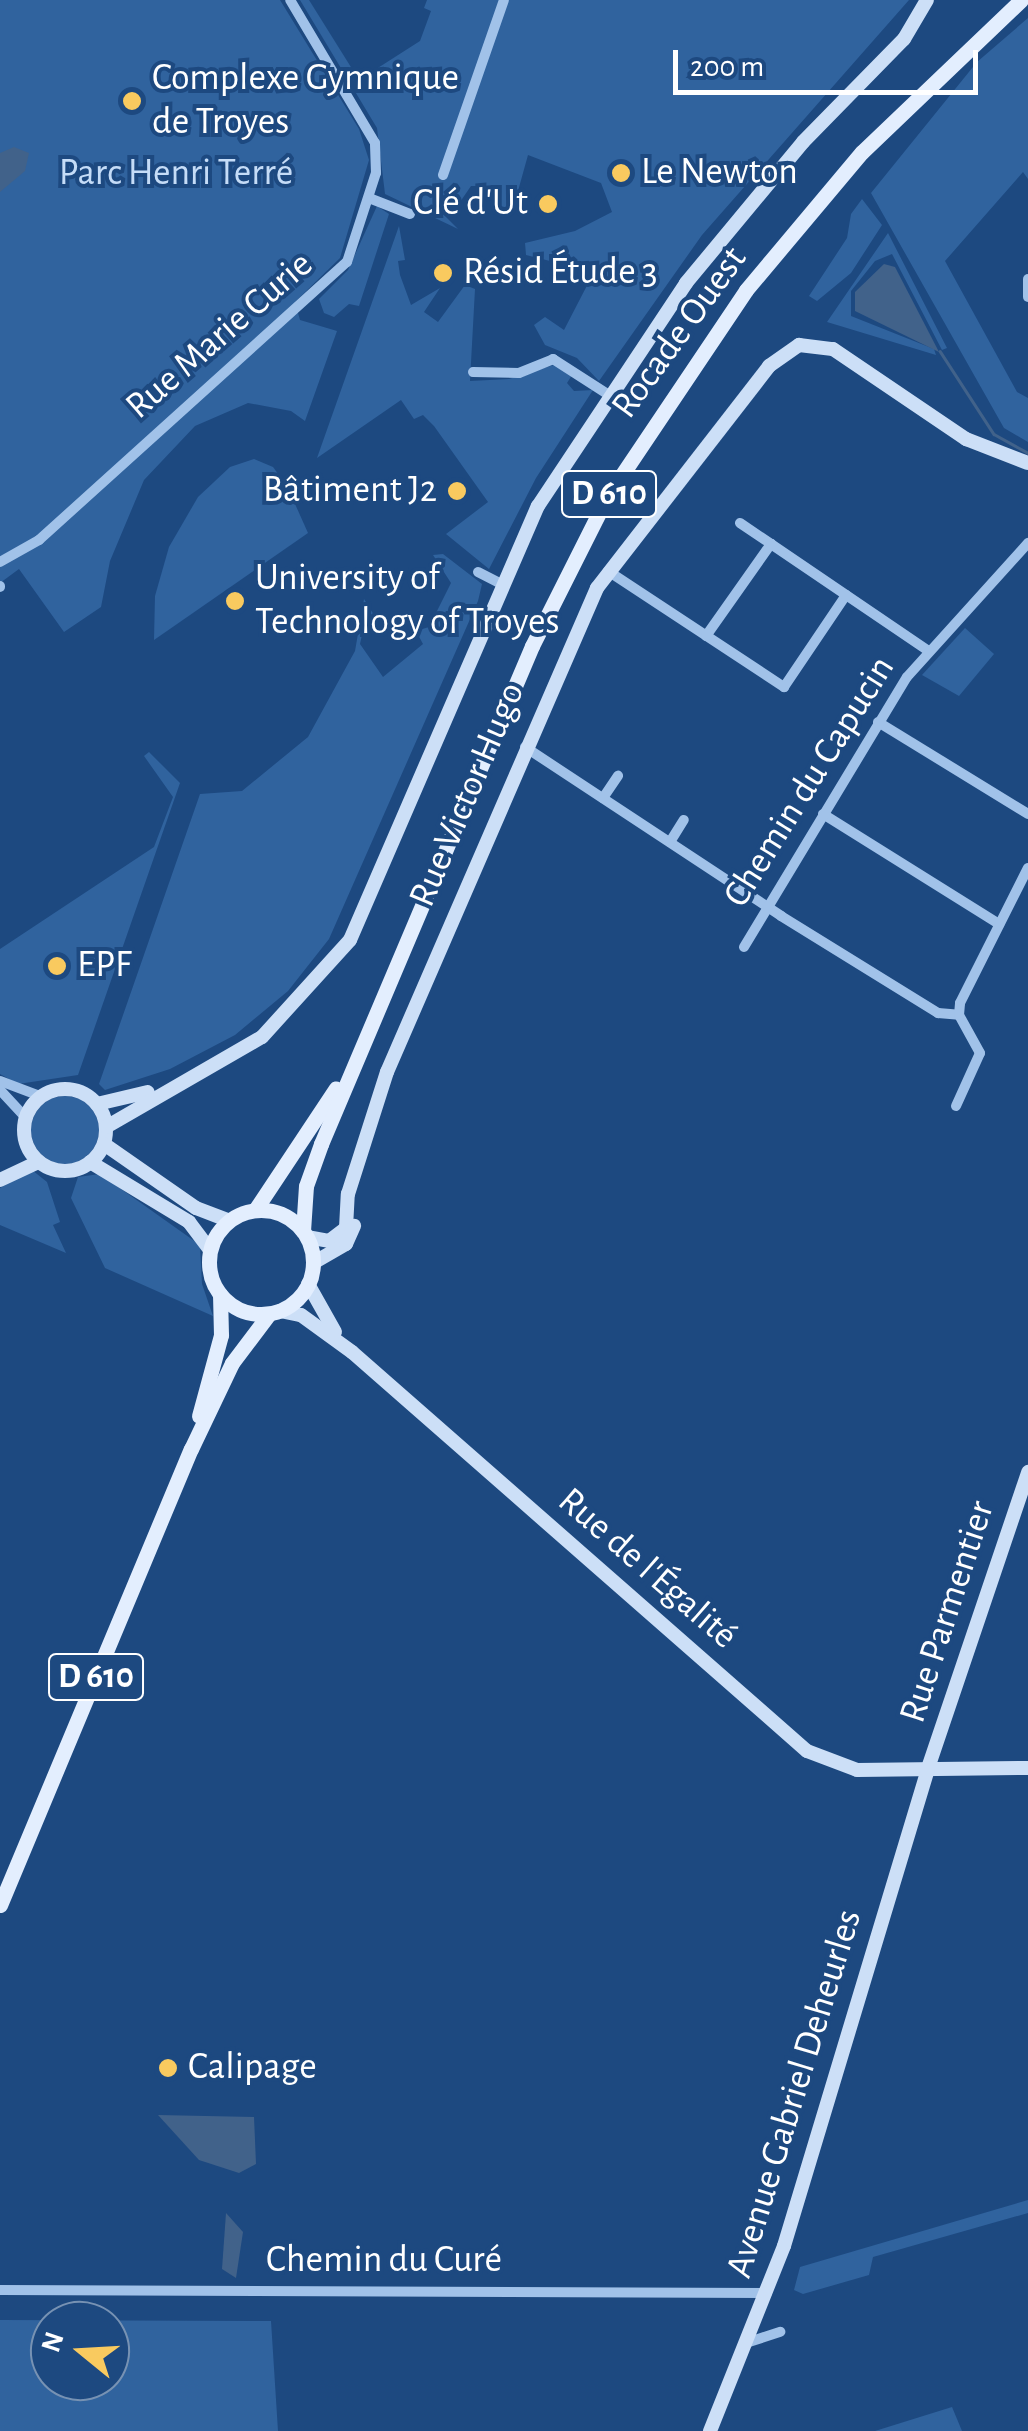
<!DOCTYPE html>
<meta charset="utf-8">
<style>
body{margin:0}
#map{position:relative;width:1028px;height:2431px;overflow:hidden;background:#1d4980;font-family:"Alegreya Sans",sans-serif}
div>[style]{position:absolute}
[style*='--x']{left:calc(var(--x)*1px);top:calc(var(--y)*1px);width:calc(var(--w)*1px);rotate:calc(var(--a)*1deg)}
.green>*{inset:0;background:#30639e}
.round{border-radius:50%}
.water>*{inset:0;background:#41628a}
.stream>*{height:2.5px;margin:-1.25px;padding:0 1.25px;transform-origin:1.25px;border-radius:1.25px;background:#41628a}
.street>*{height:10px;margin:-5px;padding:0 5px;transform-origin:5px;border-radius:5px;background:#a1c2e9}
.secondary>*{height:14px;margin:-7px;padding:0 7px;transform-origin:7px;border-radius:7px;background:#ccdff7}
.secondary>.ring{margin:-7px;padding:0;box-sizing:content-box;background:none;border:14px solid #ccdff7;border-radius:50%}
.primary>*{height:15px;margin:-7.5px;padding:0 7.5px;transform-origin:7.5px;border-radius:7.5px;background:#e3eefe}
.primary>.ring{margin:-7.5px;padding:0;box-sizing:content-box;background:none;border:15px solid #e3eefe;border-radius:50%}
.dots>*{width:28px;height:28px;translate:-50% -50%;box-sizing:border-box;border:5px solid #1d4980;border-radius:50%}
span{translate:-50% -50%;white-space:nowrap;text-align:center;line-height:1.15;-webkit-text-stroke:8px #1d4980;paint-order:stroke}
.shield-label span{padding:2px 8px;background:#1d4980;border:2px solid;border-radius:8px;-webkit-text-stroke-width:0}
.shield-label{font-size:35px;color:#fff;font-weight:700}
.poi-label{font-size:38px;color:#fff}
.left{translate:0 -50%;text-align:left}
.right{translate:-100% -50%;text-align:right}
.park-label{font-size:38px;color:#c5dcf7}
.street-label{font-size:38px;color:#fff}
.north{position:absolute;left:30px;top:2301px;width:100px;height:100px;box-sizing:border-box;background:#1d4980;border:2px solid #7792b3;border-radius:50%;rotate:288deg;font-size:28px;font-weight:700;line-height:40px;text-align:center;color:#fff}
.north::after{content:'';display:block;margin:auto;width:35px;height:45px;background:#f9ca5f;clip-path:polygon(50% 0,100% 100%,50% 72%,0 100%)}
.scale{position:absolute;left:673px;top:50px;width:305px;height:45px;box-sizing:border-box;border:5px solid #fff;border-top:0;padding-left:12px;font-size:30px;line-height:35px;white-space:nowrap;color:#fff;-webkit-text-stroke:8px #1d4980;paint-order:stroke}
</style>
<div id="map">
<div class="green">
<i style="clip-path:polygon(0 0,280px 0,359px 129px,369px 160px,340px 258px,295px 302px,300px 320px,337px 331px,305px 421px,291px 411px,248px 403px,195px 426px,144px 480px,110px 561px,101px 607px,64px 632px,19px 569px,0 583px)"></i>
<i style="clip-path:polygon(300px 0,309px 0,359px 80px,420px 41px,431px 11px,424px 8px,427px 0,909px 0,702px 235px,599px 381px,577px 358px,545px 345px,534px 325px,545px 317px,564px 330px,594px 272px,526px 255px,525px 243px,575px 231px,612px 212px,601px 183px,528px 155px,513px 209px,491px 204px,490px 186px,471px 186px,460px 202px,451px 194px,443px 202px,438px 209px,458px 229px,385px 194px,377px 128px)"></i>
<i style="clip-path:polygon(1028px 18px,1028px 179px,1023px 172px,945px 261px,1017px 392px,1028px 398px,1028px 442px,1004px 428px,871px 193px,977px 62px)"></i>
<i style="clip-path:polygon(862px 199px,882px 225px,851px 273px,817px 301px,809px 296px,847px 238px,851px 214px)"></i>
<i style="clip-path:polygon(377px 206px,389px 214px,359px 306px,349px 304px,334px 317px,324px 313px,319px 299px,348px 270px)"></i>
<i style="clip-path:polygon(399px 226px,405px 260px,398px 261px,400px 275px,411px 305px,440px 288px,424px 312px,438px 322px,465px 285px,475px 289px,470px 381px,509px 379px,557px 364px,572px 375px,567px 383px,574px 391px,593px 390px,536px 478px,489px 569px,446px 534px,488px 502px,434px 426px,423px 415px,414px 419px,401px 400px,317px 458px)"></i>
<i style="clip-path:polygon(888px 233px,947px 348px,942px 350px,892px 254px,875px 261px,851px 291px,851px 316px,934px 349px,936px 355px,827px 322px)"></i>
<i style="clip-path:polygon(254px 459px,273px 467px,287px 486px,308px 533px,154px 640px,155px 596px,169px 547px,198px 497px,230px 467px)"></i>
<i style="clip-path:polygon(443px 554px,482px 584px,478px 601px,329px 939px,288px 991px,235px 1035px,170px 1069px,105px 1090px,99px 1084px,200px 794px,242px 791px,308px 737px,355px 651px,364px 599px,377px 620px,363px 630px,360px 644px,383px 677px,423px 644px,416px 631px,429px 627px,451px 583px,433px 555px)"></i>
<i style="clip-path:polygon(965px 628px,994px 654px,959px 696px,922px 675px)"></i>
<i style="clip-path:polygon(149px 752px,180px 783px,78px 1075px,18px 1084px,0 1074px,0 949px,154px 847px,173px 797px,144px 756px)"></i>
<i class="round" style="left:31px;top:1096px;width:68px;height:68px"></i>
<i style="clip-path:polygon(32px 1170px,47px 1182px,60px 1222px,53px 1225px,66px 1253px,0 1225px,0 1188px)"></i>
<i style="clip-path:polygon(100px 1174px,200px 1245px,202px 1284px,213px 1316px,105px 1268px,71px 1198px,78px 1177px)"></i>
<i style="clip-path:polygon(1028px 2200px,1028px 2213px,873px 2257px,869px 2275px,803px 2294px,794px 2290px,800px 2267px)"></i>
<i style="clip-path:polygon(evenodd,0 2320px,271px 2321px,278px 2431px,0 2431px,0 2320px,110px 2321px,110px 2381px,50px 2381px,50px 2321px,110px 2321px)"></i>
<i style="clip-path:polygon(952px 2407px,962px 2431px,875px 2431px)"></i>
</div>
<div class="water">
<i style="clip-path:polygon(14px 147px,29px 153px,25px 171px,0 192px,0 153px)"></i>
<i style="clip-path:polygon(884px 264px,895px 267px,939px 352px,855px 311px,855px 292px)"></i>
<i style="clip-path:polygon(158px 2115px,254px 2117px,256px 2164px,239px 2173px,199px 2160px)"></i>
<i style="clip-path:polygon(226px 2213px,243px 2232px,236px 2278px,222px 2269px)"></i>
</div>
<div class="stream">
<i style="--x:940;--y:351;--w:99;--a:57"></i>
<i style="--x:994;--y:434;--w:39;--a:29"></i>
</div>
<div class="street">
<i style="--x:443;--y:175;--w:185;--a:-70.8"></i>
<i style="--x:369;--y:198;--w:44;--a:21.3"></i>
<i style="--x:1028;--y:279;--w:18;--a:90"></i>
<i style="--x:473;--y:372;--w:46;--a:1.2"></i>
<i style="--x:519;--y:373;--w:37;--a:-22"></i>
<i style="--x:553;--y:359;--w:67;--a:32.7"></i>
<i style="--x:740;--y:523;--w:37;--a:34"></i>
<i style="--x:0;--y:562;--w:45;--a:-29.4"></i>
<i style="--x:39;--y:540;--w:415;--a:-42.1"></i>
<i style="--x:347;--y:262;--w:94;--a:-72"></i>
<i style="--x:376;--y:173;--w:30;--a:-92"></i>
<i style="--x:375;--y:143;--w:166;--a:-120.7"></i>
<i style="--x:608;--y:571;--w:211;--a:33.4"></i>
<i style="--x:784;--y:687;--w:111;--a:-56"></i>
<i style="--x:478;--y:572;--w:28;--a:27"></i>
<i style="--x:0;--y:586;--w:1;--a:90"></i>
<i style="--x:706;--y:636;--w:113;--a:-54.8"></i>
<i style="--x:771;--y:544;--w:189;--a:34.2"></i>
<i style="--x:878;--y:722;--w:176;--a:31.5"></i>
<i style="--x:525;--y:747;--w:307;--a:33.4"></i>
<i style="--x:781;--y:916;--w:185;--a:31.7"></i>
<i style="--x:938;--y:1013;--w:21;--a:5"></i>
<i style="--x:603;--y:798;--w:27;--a:-56"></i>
<i style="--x:823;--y:814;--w:208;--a:32"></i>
<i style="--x:670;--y:842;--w:26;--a:-58"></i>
<i style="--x:744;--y:947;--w:315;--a:-58.9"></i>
<i style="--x:907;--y:677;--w:181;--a:-47.9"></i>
<i style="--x:0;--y:1081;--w:43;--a:20.6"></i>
<i style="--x:0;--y:1090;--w:37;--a:47"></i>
<i style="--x:956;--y:1106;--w:58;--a:-65.6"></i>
<i style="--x:980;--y:1053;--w:43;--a:-118.9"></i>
<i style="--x:959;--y:1015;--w:12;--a:-85"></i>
<i style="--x:960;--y:1003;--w:151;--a:-63.3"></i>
<i style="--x:0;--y:2290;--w:767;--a:0.22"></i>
<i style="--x:749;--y:2342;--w:33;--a:-18"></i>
</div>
<div class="secondary">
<i class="ring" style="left:24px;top:1089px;width:68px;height:68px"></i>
<i style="--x:97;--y:1104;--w:52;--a:-13.2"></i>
<i style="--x:106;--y:1127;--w:180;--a:-30"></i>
<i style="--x:262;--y:1037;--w:131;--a:-47.8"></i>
<i style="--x:350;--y:940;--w:473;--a:-66.6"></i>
<i style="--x:538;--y:506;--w:268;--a:-56.4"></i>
<i style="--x:686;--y:283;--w:183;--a:-50.3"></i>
<i style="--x:803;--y:142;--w:144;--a:-45.6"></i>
<i style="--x:904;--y:39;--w:45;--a:-59.5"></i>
<i style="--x:104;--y:1144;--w:112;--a:34.8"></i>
<i style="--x:196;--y:1208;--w:36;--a:21"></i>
<i style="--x:90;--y:1162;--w:116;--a:31.2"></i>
<i style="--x:189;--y:1222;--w:36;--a:53"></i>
<i style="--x:0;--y:1180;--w:42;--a:-25.3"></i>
<i style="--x:307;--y:1237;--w:22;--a:10"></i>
<i style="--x:329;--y:1241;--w:21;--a:-37"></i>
<i style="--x:346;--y:1228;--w:34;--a:-87"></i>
<i style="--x:348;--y:1194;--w:128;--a:-72.3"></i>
<i style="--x:387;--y:1072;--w:528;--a:-66.54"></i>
<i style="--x:597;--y:588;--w:281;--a:-52.2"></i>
<i style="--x:769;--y:366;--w:37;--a:-35"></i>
<i style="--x:799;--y:345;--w:34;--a:7"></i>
<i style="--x:833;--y:349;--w:161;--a:34.1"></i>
<i style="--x:966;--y:439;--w:66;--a:21.2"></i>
<i style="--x:313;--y:1263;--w:38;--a:-30"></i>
<i style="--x:346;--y:1244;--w:20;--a:-66"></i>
<i style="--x:308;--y:1284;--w:55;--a:60.6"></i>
<i style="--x:280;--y:1311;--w:21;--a:11"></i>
<i style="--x:301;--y:1315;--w:63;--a:36"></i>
<i style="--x:352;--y:1352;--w:605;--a:41.25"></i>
<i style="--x:807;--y:1751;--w:53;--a:20.8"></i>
<i style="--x:857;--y:1770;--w:171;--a:-0.7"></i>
<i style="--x:710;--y:2431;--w:199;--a:-68.2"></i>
<i style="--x:784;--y:2246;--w:496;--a:-73.2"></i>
<i style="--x:927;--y:1771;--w:316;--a:-71.3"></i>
</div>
<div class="primary">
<i style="--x:255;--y:1210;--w:146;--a:-56.4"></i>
<i class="ring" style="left:209px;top:1210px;width:89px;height:89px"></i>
<i style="--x:303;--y:1231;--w:45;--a:-86.2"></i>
<i style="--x:306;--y:1186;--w:45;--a:-70.3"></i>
<i style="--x:321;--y:1144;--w:541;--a:-67.04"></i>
<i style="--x:532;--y:646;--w:167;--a:-63.3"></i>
<i style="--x:607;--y:497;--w:249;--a:-56.1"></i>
<i style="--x:746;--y:290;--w:180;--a:-50"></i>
<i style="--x:862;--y:152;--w:220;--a:-43.7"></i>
<i style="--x:199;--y:1416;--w:84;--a:-74.8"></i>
<i style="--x:221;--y:1335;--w:41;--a:-91.4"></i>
<i style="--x:0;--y:1905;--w:494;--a:-67.3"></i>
<i style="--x:191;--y:1449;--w:95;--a:-64.5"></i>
<i style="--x:232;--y:1363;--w:61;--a:-52.9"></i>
</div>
<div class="dots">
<i style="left:132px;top:101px;background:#f9ca5f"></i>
<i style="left:621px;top:173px;background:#f9ca5f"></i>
<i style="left:548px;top:204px;background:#f9ca5f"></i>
<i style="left:443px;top:273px;background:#f9ca5f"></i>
<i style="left:457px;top:491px;background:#f9ca5f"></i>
<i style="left:235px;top:601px;background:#f9ca5f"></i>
<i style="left:57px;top:966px;background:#f9ca5f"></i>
<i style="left:168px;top:2068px;background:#f9ca5f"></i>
</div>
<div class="shield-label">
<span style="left:609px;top:494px">D 610</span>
<span style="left:96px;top:1677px">D 610</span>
</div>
<div class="poi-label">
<span class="left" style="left:152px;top:101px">Complexe Gymnique<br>de Troyes</span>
<span class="left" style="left:641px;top:173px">Le Newton</span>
<span class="right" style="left:528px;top:204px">Clé d'Ut</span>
<span class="left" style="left:463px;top:273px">Résid Étude 3</span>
<span class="right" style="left:437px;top:491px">Bâtiment J2</span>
<span class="left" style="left:255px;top:601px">University of<br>Technology of Troyes</span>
<span class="left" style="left:77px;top:966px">EPF</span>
<span class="left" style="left:188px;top:2068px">Calipage</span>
</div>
<div class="park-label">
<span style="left:176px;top:174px">Parc Henri Terré</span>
</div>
<div class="street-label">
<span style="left:680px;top:333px;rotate:-54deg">Rocade Ouest</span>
<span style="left:220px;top:336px;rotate:-41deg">Rue Marie Curie</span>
<span style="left:810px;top:782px;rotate:-58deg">Chemin du Capucin</span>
<span style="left:468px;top:795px;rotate:-67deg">Rue Victor Hugo</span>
<span style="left:647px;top:1569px;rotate:41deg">Rue de l'Égalité</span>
<span style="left:948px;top:1612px;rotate:-72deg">Rue Parmentier</span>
<span style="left:795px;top:2094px;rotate:-73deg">Avenue Gabriel Deheurles</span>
<span style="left:384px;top:2261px">Chemin du Curé</span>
</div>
<div class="north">N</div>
<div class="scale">200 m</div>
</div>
